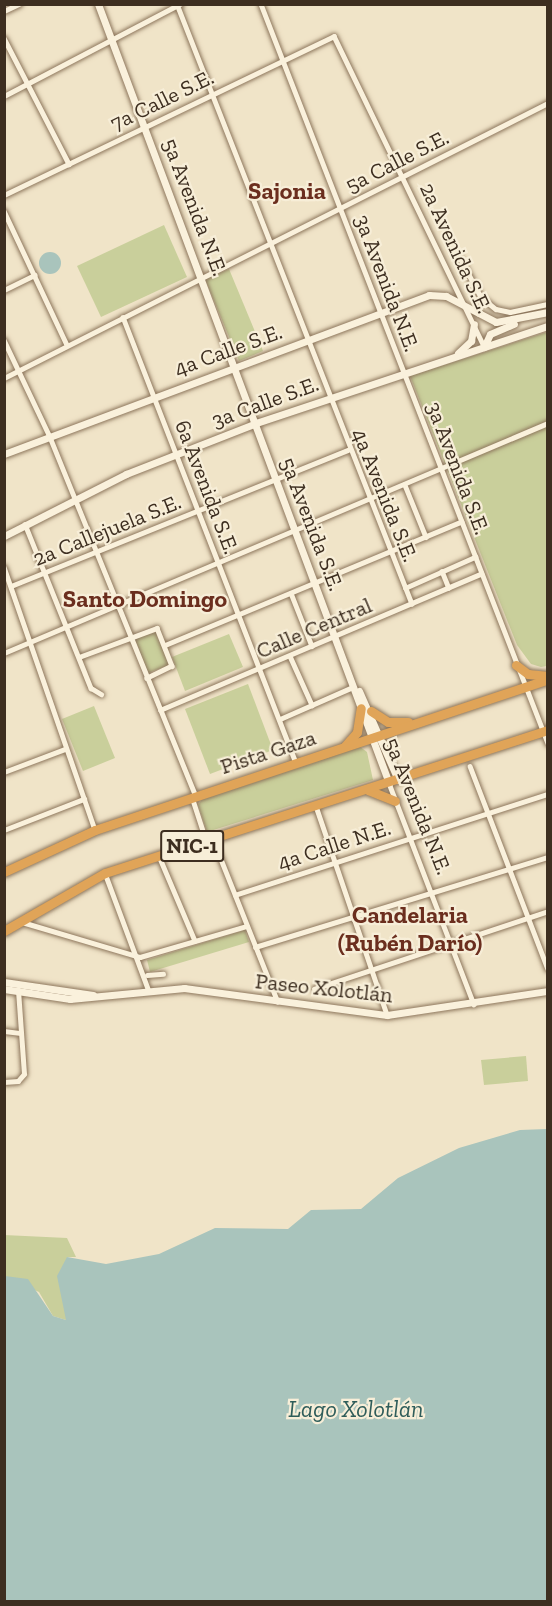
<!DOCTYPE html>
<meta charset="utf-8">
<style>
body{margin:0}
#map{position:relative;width:552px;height:1606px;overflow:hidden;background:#f0e4c8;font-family:"Zilla Slab",serif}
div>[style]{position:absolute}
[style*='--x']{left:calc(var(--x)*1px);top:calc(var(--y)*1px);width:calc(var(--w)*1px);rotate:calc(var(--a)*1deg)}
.green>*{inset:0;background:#c9cf9b}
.water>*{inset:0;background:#a9c4bc}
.round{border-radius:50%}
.roads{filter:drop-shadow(0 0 2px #8d765c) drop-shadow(0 0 2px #8d765c)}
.street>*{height:4.5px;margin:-2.25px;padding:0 2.25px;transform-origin:2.25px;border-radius:2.25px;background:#faf1dc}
.secondary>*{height:7px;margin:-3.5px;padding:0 3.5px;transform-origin:3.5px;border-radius:3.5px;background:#faf1dc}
.highway>*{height:9px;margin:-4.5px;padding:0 4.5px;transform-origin:4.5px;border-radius:4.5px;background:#e0a458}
span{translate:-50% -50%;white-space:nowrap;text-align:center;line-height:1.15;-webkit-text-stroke:4.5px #f7eed8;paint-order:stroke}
.shield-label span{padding:2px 4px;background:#f7eed8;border:2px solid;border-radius:4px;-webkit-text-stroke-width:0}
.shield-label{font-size:21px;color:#3d2e20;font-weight:700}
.street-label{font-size:22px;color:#3d2e20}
.neighbourhood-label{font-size:24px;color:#6b2e1e;font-weight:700}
.water-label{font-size:24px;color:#2f5d5a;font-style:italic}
.frame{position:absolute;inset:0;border:6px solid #3d2e20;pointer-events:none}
</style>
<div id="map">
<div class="green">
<i style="clip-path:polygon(164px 225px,187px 277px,101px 317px,77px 266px)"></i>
<i style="clip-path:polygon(229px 269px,263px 351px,239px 361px,205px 279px)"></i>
<i style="clip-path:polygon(547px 332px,547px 666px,541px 667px,531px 664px,517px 645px,410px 376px)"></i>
<i style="clip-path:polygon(155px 631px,169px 665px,148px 673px,135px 639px)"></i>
<i style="clip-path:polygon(229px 634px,243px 667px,185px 691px,172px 657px)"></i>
<i style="clip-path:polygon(248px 684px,273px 750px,210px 774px,185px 709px)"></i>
<i style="clip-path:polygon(94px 706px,115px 758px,83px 771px,62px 719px)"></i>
<i style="clip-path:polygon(359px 746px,367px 752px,373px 780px,207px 832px,198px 805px,203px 798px)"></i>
<i style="clip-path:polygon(245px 930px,249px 942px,150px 972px,147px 960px)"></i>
<i style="clip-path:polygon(526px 1056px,528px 1081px,484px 1085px,481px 1060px)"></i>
<i style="clip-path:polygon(4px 1235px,67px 1238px,76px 1257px,67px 1257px,66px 1320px,53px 1316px,39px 1292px,5px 1277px)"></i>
</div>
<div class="water">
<i class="round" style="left:39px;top:252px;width:22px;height:22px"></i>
<i style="clip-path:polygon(547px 1129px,547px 1601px,5px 1601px,5px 1276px,28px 1279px,53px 1316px,66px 1320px,57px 1276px,67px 1257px,106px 1264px,159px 1254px,215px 1228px,288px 1229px,311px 1210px,361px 1209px,398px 1178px,459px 1148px,520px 1130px)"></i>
</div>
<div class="roads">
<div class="street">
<i style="--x:177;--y:4;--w:644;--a:68.61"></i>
<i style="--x:261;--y:4;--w:793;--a:68.78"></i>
<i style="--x:4;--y:11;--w:17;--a:-25"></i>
<i style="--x:4;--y:38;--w:142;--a:62.7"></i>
<i style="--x:4;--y:96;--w:199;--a:-27.6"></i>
<i style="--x:4;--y:195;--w:366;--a:-25.7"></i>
<i style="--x:334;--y:36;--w:344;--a:64.2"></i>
<i style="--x:4;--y:211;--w:148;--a:64.8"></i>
<i style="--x:460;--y:258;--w:44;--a:61.7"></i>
<i style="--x:481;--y:297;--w:19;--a:39"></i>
<i style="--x:496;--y:309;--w:14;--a:12"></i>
<i style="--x:510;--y:312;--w:39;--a:-12"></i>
<i style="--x:4;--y:290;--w:34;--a:-26"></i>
<i style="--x:123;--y:317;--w:477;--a:68.8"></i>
<i style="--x:4;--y:340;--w:107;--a:64.6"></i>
<i style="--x:50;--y:437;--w:388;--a:67.9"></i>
<i style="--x:4;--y:378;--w:610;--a:-26.82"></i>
<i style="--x:405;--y:485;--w:56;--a:68"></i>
<i style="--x:25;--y:524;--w:177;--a:68.1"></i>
<i style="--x:91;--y:688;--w:12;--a:31"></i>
<i style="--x:4;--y:567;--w:278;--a:70.9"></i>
<i style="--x:442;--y:571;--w:18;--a:68"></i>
<i style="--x:11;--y:586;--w:363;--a:-22"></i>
<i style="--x:405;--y:588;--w:77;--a:-23.9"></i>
<i style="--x:291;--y:593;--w:57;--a:68.4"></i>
<i style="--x:165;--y:645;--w:321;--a:-22.6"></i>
<i style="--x:4;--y:653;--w:591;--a:-22.92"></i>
<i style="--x:290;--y:656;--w:54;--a:65.8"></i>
<i style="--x:79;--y:657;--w:83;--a:-20.4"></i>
<i style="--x:157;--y:628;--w:41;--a:68.5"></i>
<i style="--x:172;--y:666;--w:28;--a:154"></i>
<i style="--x:160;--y:710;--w:349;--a:-23"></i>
<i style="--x:280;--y:719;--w:80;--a:-23.7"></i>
<i style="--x:470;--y:766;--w:217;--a:69"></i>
<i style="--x:4;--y:772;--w:65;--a:-20.7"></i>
<i style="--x:389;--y:783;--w:237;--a:69"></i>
<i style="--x:192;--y:797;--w:45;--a:72"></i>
<i style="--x:316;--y:806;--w:221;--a:71.2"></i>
<i style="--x:4;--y:830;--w:86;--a:-21.2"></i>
<i style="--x:213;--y:839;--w:175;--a:68.3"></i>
<i style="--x:159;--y:856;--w:92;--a:67"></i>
<i style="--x:105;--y:873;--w:126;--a:69.6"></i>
<i style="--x:235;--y:895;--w:329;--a:-17.9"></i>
<i style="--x:22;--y:922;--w:123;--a:16.5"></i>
<i style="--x:140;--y:957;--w:111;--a:-16.2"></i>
<i style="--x:255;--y:947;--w:307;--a:-17.1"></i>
<i style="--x:147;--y:975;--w:16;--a:-4"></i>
<i style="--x:314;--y:989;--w:247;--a:-18.4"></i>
<i style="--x:4;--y:1031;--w:17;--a:7"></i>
<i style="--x:4;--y:1082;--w:14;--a:-4"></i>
<i style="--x:18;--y:1081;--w:9;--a:-49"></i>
<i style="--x:24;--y:1074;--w:84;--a:-94.1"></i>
</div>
<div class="secondary">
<i style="--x:98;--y:4;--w:832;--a:69.52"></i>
<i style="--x:484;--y:347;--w:14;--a:-65"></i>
<i style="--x:490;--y:334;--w:26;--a:-23"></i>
<i style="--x:458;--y:353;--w:18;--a:-43"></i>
<i style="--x:471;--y:341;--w:17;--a:-80"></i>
<i style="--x:4;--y:454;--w:454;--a:-20.5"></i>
<i style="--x:429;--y:295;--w:17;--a:3"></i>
<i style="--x:446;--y:296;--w:56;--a:27.5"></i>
<i style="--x:496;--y:322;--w:53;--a:-10.9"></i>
<i style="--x:4;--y:536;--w:137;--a:-26.9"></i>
<i style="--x:126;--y:474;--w:140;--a:-21.4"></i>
<i style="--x:256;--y:423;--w:308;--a:-18.4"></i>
<i style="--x:359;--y:691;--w:97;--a:66.3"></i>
<i style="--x:4;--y:982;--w:90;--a:8.3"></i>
<i style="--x:4;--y:989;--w:67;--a:8.6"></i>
<i style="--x:70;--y:999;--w:115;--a:-5.5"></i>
<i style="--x:184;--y:988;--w:205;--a:7.6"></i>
<i style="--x:387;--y:1015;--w:163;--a:-8.5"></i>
</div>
<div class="highway">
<i style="--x:516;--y:665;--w:15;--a:37"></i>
<i style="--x:528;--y:674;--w:20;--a:6"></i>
<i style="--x:371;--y:711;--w:20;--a:33"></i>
<i style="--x:388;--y:722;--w:20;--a:0"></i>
<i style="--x:345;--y:746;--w:18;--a:-49"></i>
<i style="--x:357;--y:732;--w:24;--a:-81"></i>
<i style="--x:368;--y:790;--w:29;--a:22"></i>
<i style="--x:4;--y:872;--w:100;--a:-24.8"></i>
<i style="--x:95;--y:830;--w:478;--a:-18.4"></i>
<i style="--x:4;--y:931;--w:116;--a:-29.9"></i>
<i style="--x:105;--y:873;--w:466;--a:-17.9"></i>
</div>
</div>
<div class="shield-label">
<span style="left:192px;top:846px">NIC-1</span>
</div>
<div class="street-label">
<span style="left:162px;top:100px;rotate:-26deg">7a Calle S.E.</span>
<span style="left:397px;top:161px;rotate:-27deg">5a Calle S.E.</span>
<span style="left:195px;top:207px;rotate:69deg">5a Avenida N.E.</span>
<span style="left:456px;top:248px;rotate:65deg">2a Avenida S.E.</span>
<span style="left:387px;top:283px;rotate:69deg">3a Avenida N.E.</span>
<span style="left:228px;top:350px;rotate:-20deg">4a Calle S.E.</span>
<span style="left:265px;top:402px;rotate:-20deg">3a Calle S.E.</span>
<span style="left:458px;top:468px;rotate:69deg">3a Avenida S.E.</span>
<span style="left:207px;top:487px;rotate:69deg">6a Avenida S.E.</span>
<span style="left:385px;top:495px;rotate:68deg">4a Avenida S.E.</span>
<span style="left:312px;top:524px;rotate:69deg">5a Avenida S.E.</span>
<span style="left:107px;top:530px;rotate:-22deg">2a Callejuela S.E.</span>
<span style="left:314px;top:628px;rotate:-23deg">Calle Central</span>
<span style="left:268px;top:752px;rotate:-18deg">Pista Gaza</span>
<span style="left:418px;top:806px;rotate:68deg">5a Avenida N.E.</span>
<span style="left:334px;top:845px;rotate:-18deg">4a Calle N.E.</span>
<span style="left:324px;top:988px;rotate:6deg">Paseo Xolotlán</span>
</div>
<div class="neighbourhood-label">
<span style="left:287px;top:191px">Sajonia</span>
<span style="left:145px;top:599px">Santo Domingo</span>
<span style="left:410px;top:929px">Candelaria<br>(Rubén Darío)</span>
</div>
<div class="water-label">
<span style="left:356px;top:1409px">Lago Xolotlán</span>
</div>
<div class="frame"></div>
</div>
